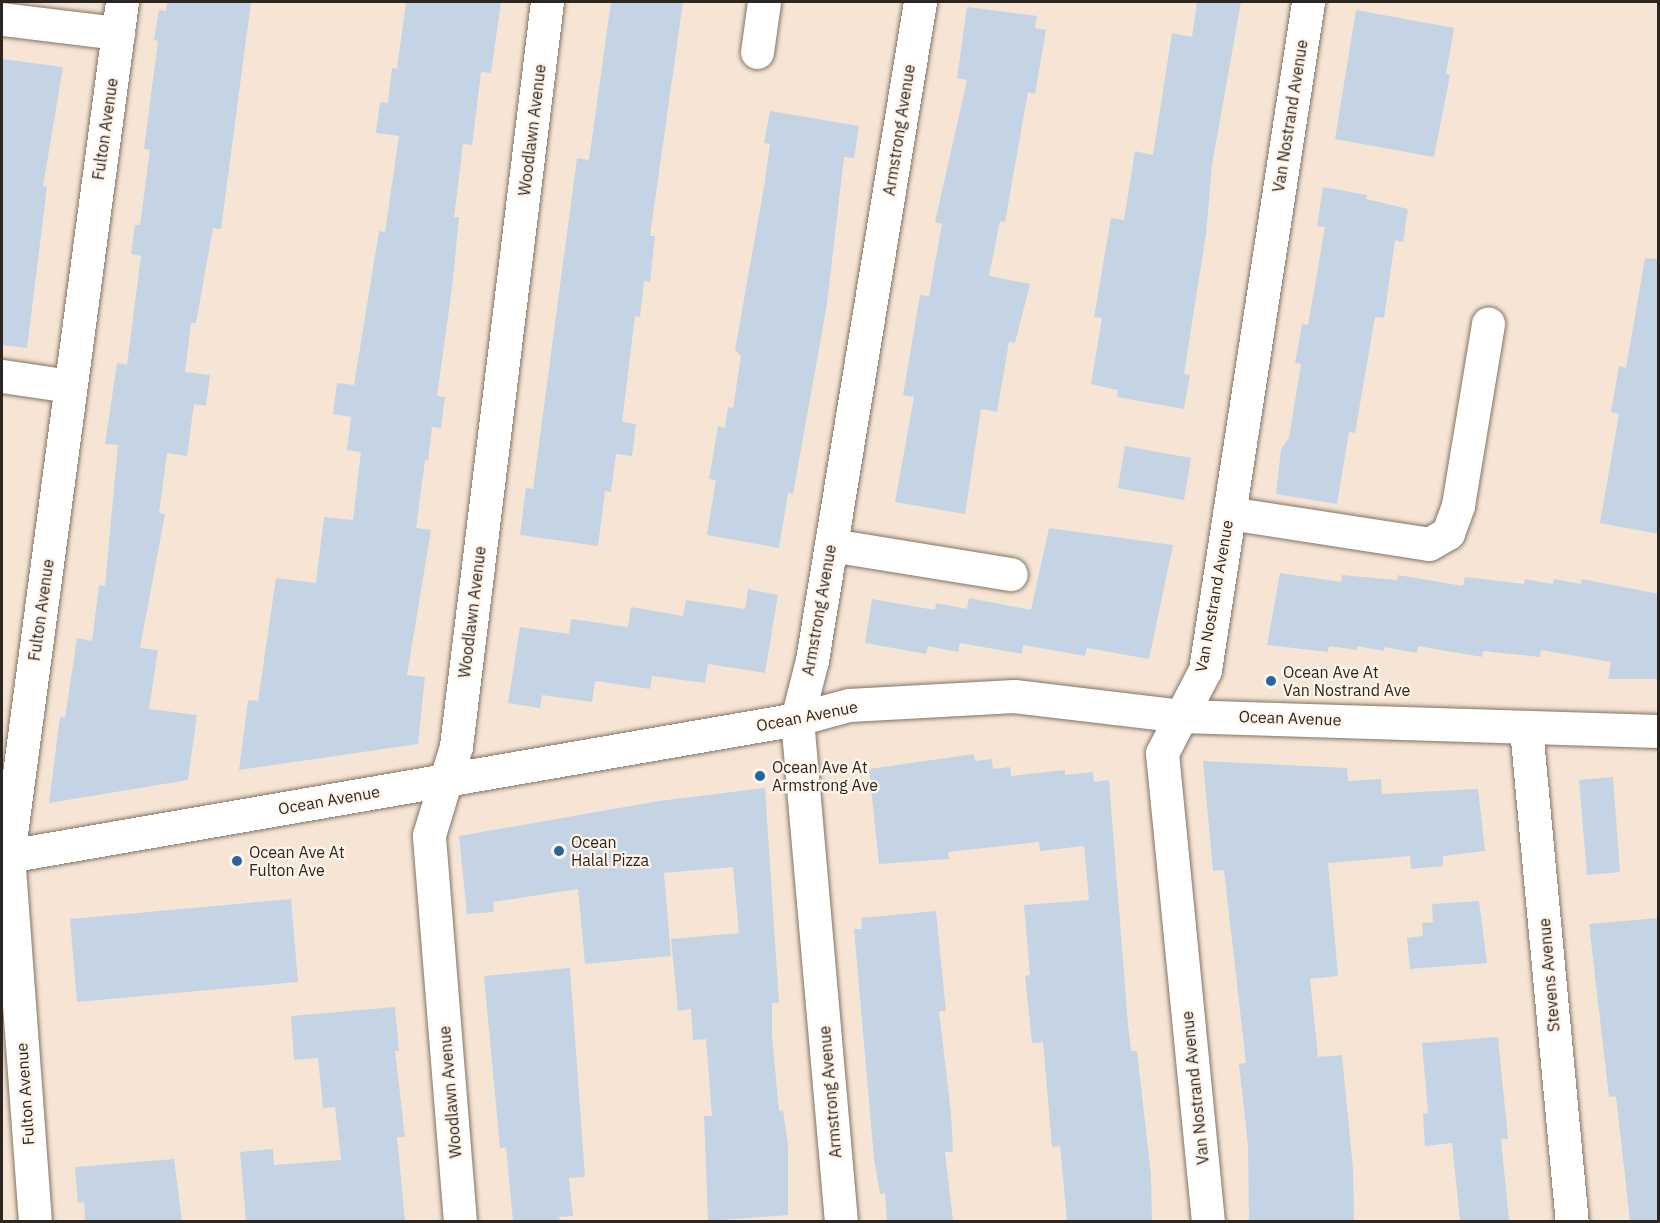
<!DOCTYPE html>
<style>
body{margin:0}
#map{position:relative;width:1660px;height:1223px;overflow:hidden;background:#f6e5d5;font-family:"IBM Plex Sans",sans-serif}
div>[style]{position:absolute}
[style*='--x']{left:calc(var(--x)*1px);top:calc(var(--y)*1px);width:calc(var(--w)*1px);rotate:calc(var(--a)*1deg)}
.building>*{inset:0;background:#c4d4e4}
.roads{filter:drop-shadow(0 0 2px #827465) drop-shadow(0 0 2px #827465)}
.minor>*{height:33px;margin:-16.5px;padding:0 16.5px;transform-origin:16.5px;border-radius:16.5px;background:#fff}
.dots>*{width:16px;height:16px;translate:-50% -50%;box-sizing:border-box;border:3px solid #fef4ea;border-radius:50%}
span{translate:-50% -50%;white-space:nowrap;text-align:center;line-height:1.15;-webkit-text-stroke:4.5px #fef4ea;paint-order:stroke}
.street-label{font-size:16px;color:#2d2620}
.poi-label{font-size:16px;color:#2d2620}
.left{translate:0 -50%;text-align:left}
.frame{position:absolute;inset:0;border:3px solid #2d2620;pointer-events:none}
</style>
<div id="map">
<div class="building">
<i style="clip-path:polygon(167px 2px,251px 2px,221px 229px,213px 228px,196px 323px,191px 323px,185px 372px,210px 375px,206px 406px,194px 404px,187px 456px,167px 453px,159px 513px,165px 514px,140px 648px,158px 650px,149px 709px,197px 715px,188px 780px,49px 803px,60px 717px,65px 718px,77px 638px,92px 641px,99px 585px,105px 586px,118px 445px,105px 444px,117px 363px,127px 365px,141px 256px,131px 254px,135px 225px,140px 225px,150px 150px,144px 149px,158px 41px,154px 40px,159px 10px,166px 11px)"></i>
<i style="clip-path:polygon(406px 2px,501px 2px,491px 73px,481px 72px,472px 145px,463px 144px,454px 217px,459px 217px,452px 288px,437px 396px,445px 397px,441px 428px,432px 427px,428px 461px,425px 460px,416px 528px,431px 530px,407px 675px,425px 677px,418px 744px,239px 770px,248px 700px,258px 701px,276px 578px,316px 583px,324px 517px,353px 520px,361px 452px,347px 450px,351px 417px,333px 414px,337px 383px,354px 385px,379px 231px,385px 232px,399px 136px,376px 133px,380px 102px,388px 103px,392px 68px,397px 69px)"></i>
<i style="clip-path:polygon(611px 2px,683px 2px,650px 236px,655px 236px,650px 282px,644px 281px,640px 317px,635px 316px,622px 422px,636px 424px,632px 456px,616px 454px,611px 492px,605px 491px,598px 546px,520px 535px,526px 488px,533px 489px,577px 158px,589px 160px)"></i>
<i style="clip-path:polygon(1197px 2px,1241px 2px,1212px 165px,1206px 234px,1184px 374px,1190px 375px,1184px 409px,1117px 397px,1118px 390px,1091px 384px,1102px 318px,1094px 317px,1111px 218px,1124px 220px,1135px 151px,1153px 155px,1172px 33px,1192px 37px)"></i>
<i style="clip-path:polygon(967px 7px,1037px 16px,1035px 28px,1046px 30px,1035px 94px,1028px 92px,1005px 222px,1000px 221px,989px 276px,1030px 284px,1015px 343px,1009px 342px,997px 412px,981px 409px,965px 514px,895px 502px,914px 397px,903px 395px,920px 295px,929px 296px,942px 224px,935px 222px,967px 80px,957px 78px)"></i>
<i style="clip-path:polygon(1356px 10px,1454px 28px,1446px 74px,1450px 75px,1434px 157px,1335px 139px)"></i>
<i style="clip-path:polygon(2px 59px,63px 67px,43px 186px,47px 187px,27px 348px,2px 345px)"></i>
<i style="clip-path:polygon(770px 111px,859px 126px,854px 158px,844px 157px,827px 304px,793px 494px,788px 493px,779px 548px,707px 535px,716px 480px,709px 479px,718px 426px,725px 428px,728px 407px,733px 408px,741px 356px,735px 350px,765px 181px,770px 144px,764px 143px)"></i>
<i style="clip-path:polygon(1323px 187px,1367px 195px,1366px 199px,1408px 209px,1403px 242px,1395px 240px,1384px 318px,1375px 317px,1355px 433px,1349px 432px,1337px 504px,1276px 494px,1281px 449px,1289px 438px,1301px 364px,1295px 363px,1302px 324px,1308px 325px,1325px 227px,1317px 226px)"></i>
<i style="clip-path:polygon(1645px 258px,1659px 259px,1659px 534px,1600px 523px,1619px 414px,1611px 412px,1619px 366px,1626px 368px)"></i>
<i style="clip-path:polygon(1125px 446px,1191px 458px,1184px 500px,1118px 488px)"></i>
<i style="clip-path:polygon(1049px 528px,1173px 545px,1149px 659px,1087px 648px,1085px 656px,1023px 645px,1022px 654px,960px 643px,958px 652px,928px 646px,926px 654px,865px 643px,872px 599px,935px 610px,936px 603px,967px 609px,969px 598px,1031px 610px)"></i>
<i style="clip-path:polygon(1280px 573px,1341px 582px,1342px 575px,1397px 580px,1398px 575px,1463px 586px,1465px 577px,1524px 584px,1525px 579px,1553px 584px,1554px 579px,1581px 584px,1582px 579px,1659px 594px,1659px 679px,1608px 679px,1611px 662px,1541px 650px,1540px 657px,1483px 651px,1482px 657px,1418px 646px,1417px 653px,1385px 647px,1384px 651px,1357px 646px,1357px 650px,1329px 646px,1328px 652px,1267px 645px)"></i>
<i style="clip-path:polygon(748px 589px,778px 595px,765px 673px,708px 664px,705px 683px,652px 676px,650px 689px,595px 681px,592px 702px,542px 695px,540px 708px,508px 703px,520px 627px,569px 634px,571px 619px,628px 627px,631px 607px,683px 616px,686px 600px,745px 609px)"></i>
<i style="clip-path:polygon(974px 754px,975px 761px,992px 759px,993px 769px,1010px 767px,1011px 776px,1065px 770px,1065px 775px,1093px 772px,1094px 782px,1109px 780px,1128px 1025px,1131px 1051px,1137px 1051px,1151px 1175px,1152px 1221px,1067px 1221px,1060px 1146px,1052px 1147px,1043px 1042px,1032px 1043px,1025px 976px,1030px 975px,1024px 905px,1089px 900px,1084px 846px,1040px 851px,1039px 842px,948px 852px,949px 859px,879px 864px,869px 769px)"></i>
<i style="clip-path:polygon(1203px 761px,1347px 768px,1348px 781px,1381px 779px,1382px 794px,1478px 789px,1485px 851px,1443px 856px,1443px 866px,1411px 869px,1410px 856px,1328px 863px,1338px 976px,1310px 979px,1318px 1057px,1342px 1055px,1353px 1169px,1354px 1221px,1249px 1221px,1248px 1145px,1239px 1064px,1246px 1063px,1224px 870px,1213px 871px)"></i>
<i style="clip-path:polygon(1613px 777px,1620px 872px,1587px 875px,1579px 780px)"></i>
<i style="clip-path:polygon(765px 788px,779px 1003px,772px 1003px,772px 1036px,779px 1111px,783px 1110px,788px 1145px,788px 1215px,708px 1221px,704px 1116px,712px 1116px,706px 1039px,693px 1040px,691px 1009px,678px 1011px,671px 939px,739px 933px,733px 867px,664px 873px,671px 956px,585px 964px,578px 889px,493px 902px,494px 912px,467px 914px,459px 836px,659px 801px)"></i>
<i style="clip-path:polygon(291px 899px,298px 982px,77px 1002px,70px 919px)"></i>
<i style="clip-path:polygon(1479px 901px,1487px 963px,1410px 969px,1407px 938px,1423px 936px,1422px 923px,1433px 922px,1432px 904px)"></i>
<i style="clip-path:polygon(936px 911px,946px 1011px,939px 1011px,951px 1113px,953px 1152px,945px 1152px,953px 1221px,887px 1221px,885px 1193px,880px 1194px,874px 1159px,854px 929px,862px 929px,861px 918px)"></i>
<i style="clip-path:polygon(1659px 918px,1659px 1221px,1630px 1221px,1616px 1096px,1609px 1097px,1589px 924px)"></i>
<i style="clip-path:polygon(570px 968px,585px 1177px,569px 1178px,573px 1216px,559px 1217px,560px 1221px,513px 1221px,506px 1147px,500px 1148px,484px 976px)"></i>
<i style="clip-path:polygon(395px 1007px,399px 1051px,395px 1051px,405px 1137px,397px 1137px,405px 1221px,246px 1221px,240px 1152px,273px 1149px,274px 1165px,341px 1160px,335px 1107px,323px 1108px,318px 1058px,294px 1060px,291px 1016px)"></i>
<i style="clip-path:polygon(1498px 1037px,1508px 1139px,1501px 1139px,1509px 1220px,1460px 1221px,1452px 1143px,1425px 1146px,1423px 1114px,1428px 1113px,1422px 1043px)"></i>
<i style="clip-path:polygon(174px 1159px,182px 1221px,85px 1221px,84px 1202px,78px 1203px,75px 1167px)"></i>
</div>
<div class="roads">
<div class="minor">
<i style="--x:2;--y:19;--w:117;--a:6.9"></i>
<i style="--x:757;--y:52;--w:50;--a:-82"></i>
<i style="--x:2;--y:376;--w:69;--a:8.4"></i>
<i style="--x:1229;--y:513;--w:202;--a:8.8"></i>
<i style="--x:1429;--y:544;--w:22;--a:-30"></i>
<i style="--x:1448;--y:533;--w:30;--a:-70"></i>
<i style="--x:1458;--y:505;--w:184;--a:-80.6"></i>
<i style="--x:831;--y:545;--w:182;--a:9.2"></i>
<i style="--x:1526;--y:728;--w:496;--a:84.7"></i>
<i style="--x:2;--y:857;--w:807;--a:-9.85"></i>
<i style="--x:797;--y:719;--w:54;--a:-15.1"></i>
<i style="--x:849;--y:705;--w:165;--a:-3.1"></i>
<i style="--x:1014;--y:696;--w:168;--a:6.8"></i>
<i style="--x:1181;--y:716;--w:477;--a:1.8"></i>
<i style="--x:35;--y:1222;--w:367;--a:-94.2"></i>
<i style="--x:8;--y:856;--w:862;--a:-82.4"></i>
<i style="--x:460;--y:1222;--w:388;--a:-94.6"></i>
<i style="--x:429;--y:835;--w:93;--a:-73.1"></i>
<i style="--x:456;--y:746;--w:750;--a:-83.03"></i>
<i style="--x:841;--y:1222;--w:505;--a:-95"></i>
<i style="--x:797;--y:719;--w:61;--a:-75.7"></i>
<i style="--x:812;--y:660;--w:667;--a:-80.68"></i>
<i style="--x:1208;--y:1222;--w:471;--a:-95.6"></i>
<i style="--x:1162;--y:753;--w:93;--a:-62.6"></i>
<i style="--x:1205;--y:670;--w:676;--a:-81.23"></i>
</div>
</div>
<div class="dots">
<i style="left:1271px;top:681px;background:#27669d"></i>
<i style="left:760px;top:776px;background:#27669d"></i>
<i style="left:559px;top:851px;background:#27669d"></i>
<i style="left:237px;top:861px;background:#27669d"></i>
</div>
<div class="street-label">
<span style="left:1290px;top:116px;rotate:-81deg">Van Nostrand Avenue</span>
<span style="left:105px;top:129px;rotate:-82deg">Fulton Avenue</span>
<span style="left:532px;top:130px;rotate:-83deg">Woodlawn Avenue</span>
<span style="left:899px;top:130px;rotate:-81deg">Armstrong Avenue</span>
<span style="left:1214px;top:596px;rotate:-80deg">Van Nostrand Avenue</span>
<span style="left:41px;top:610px;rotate:-82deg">Fulton Avenue</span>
<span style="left:819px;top:610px;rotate:-80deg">Armstrong Avenue</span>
<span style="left:472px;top:612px;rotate:-83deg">Woodlawn Avenue</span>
<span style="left:807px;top:716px;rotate:-11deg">Ocean Avenue</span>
<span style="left:1290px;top:718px;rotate:2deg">Ocean Avenue</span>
<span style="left:329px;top:800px;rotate:-10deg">Ocean Avenue</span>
<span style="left:1549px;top:975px;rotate:-95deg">Stevens Avenue</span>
<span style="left:1195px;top:1088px;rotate:-96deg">Van Nostrand Avenue</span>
<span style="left:450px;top:1092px;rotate:-95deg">Woodlawn Avenue</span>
<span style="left:830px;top:1092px;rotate:-95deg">Armstrong Avenue</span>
<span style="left:25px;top:1094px;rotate:-94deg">Fulton Avenue</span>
</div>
<div class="poi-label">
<span class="left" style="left:1283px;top:681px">Ocean Ave At<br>Van Nostrand Ave</span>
<span class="left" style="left:772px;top:776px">Ocean Ave At<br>Armstrong Ave</span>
<span class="left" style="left:571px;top:851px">Ocean<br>Halal Pizza</span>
<span class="left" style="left:249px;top:861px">Ocean Ave At<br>Fulton Ave</span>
</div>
<div class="frame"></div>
</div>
